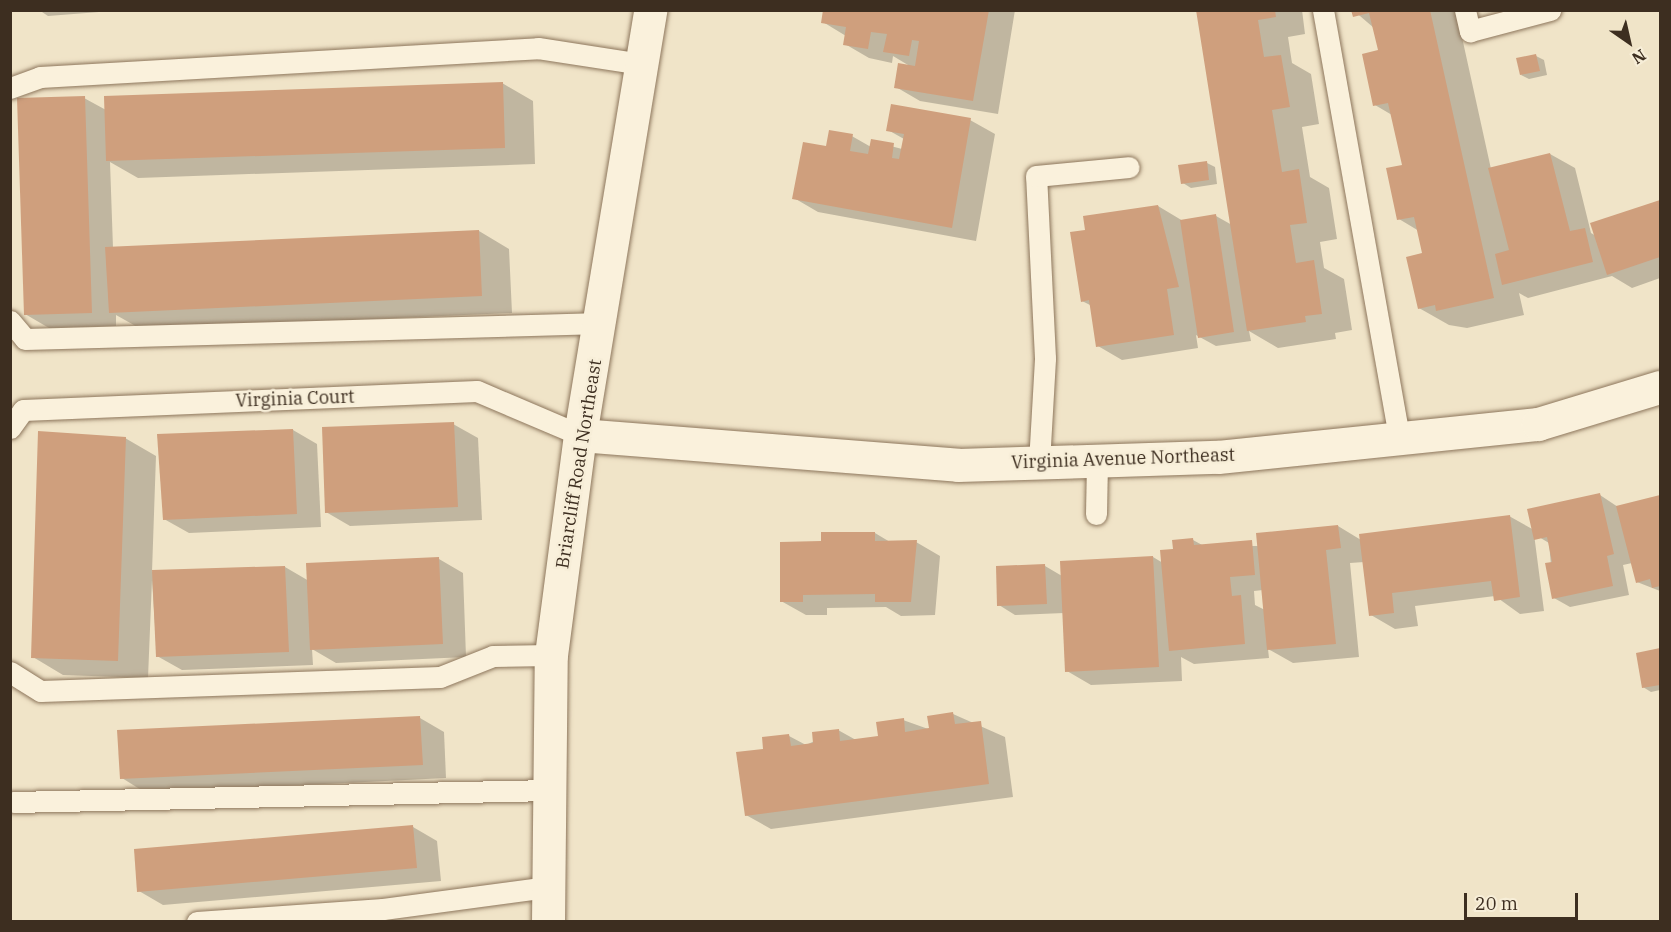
<!DOCTYPE html>
<style>
body{margin:0}
#map{position:relative;width:1671px;height:932px;overflow:hidden;background:#f0e4c8;font-family:"IBM Plex Serif",serif}
div>[style]{position:absolute}
[style*='--x']{left:calc(var(--x)*1px);top:calc(var(--y)*1px);width:calc(var(--w)*1px);rotate:calc(var(--a)*1deg)}
.shadow>*{inset:0;background:#0003}
.building>*{inset:0;background:#cf9f7d}
.roads{filter:drop-shadow(0 0 2px #8d765c) drop-shadow(0 0 2px #8d765c)}
.service>*{height:21px;margin:-10.5px;padding:0 10.5px;transform-origin:10.5px;border-radius:10.5px;background:#faf1dc}
.minor>*{height:33px;margin:-16.5px;padding:0 16.5px;transform-origin:16.5px;border-radius:16.5px;background:#faf1dc}
.secondary>*{height:33px;margin:-16.5px;padding:0 16.5px;transform-origin:16.5px;border-radius:16.5px;background:#faf1dc}
span{translate:-50% -50%;white-space:nowrap;text-align:center;line-height:1.15;-webkit-text-stroke:5px #f7eed8;paint-order:stroke}
.street-label{font-size:18px;color:#3d2e20}
.frame{position:absolute;inset:0;border:12px solid #3d2e20;pointer-events:none}
.north{position:absolute;left:1599px;top:12px;width:60px;height:60px;-webkit-text-stroke:4px #f7eed8;paint-order:stroke;rotate:146deg;font-size:16px;font-weight:700;line-height:24px;text-align:center;color:#3d2e20}
.north::after{content:'';display:block;margin:auto;width:21px;height:27px;background:#3d2e20;clip-path:polygon(50% 0,100% 100%,50% 72%,0 100%)}
.scale{position:absolute;left:1464px;top:893px;width:114px;height:27px;box-sizing:border-box;border:3px solid #3d2e20;border-top:0;padding-left:8px;font-size:18px;line-height:21px;white-space:nowrap;color:#3d2e20;-webkit-text-stroke:4px #f7eed8;paint-order:stroke}
</style>
<div id="map">
<div class="shadow">
<i style="clip-path:polygon(39px 10px,99px 10px,99px 12px,48px 16px)"></i>
<i style="clip-path:polygon(825px 10px,1015px 10px,998px 114px,920px 101px,896px 87px,908px 65px,893px 56px,892px 63px,869px 58px,845px 44px,846px 36px,823px 22px)"></i>
<i style="clip-path:polygon(1198px 10px,1302px 10px,1305px 34px,1288px 37px,1292px 63px,1311px 74px,1319px 124px,1302px 127px,1310px 177px,1329px 188px,1337px 239px,1320px 242px,1324px 268px,1344px 279px,1352px 330px,1335px 333px,1336px 339px,1278px 348px,1249px 331px,1251px 341px,1216px 346px,1196px 335px,1198px 348px,1122px 360px,1098px 346px,1092px 306px,1082px 301px,1087px 232px,1158px 206px,1183px 221px,1216px 216px,1232px 225px)"></i>
<i style="clip-path:polygon(1353px 10px,1456px 10px,1491px 169px,1550px 154px,1575px 168px,1591px 233px,1596px 236px,1592px 224px,1660px 202px,1660px 278px,1632px 288px,1612px 276px,1528px 298px,1519px 293px,1524px 315px,1467px 328px,1449px 325px,1419px 308px,1424px 254px,1419px 231px,1399px 219px,1404px 166px,1392px 115px,1375px 105px,1379px 51px,1374px 28px)"></i>
<i style="clip-path:polygon(1536px 56px,1544px 60px,1547px 75px,1529px 79px,1521px 75px)"></i>
<i style="clip-path:polygon(502px 83px,533px 101px,535px 164px,138px 178px,110px 162px,113px 248px,479px 231px,509px 249px,512px 313px,141px 329px,116px 315px,116px 326px,49px 328px,25px 314px,84px 98px,106px 110px)"></i>
<i style="clip-path:polygon(970px 120px,995px 134px,976px 241px,818px 212px,794px 198px,827px 148px,850px 135px,871px 147px,872px 141px,902px 149px,904px 139px,888px 130px)"></i>
<i style="clip-path:polygon(1207px 163px,1215px 167px,1217px 184px,1191px 188px,1183px 183px)"></i>
<i style="clip-path:polygon(453px 424px,478px 438px,482px 520px,350px 526px,326px 512px)"></i>
<i style="clip-path:polygon(293px 430px,317px 444px,321px 527px,189px 533px,164px 519px)"></i>
<i style="clip-path:polygon(125px 438px,156px 456px,152px 572px,285px 567px,309px 581px,439px 559px,463px 573px,466px 657px,336px 663px,312px 649px,313px 665px,182px 670px,157px 656px,152px 580px,148px 678px,63px 675px,33px 657px)"></i>
<i style="clip-path:polygon(evenodd,1600px 495px,1618px 507px,1660px 496px,1660px 591px,1637px 582px,1632px 563px,1623px 565px,1629px 595px,1570px 607px,1554px 598px,1549px 543px,1534px 534px,1544px 611px,1520px 614px,1495px 596px,1415px 606px,1418px 626px,1395px 629px,1371px 615px,1364px 562px,1350px 563px,1359px 657px,1293px 663px,1268px 649px,1269px 658px,1194px 664px,1181px 657px,1182px 681px,1091px 685px,1067px 671px,1064px 613px,1015px 615px,999px 605px,1045px 566px,1062px 576px,1153px 557px,1163px 563px,1193px 540px,1204px 546px,1258px 546px,1257px 534px,1338px 526px,1361px 540px,1509px 516px,1534px 530px,1600px 495px,1263px 590px,1265px 610px,1255px 605px,1254px 591px,1263px 590px)"></i>
<i style="clip-path:polygon(875px 533px,890px 542px,916px 542px,940px 556px,935px 615px,901px 616px,886px 607px,827px 608px,827px 615px,806px 615px,781px 601px)"></i>
<i style="clip-path:polygon(1660px 650px,1660px 690px,1651px 692px,1643px 687px,1637px 654px)"></i>
<i style="clip-path:polygon(953px 714px,1005px 737px,1013px 797px,771px 829px,746px 815px,764px 750px,789px 736px,806px 745px,838px 730px,856px 740px,880px 737px,903px 720px,931px 730px)"></i>
<i style="clip-path:polygon(420px 718px,444px 732px,446px 778px,146px 793px,122px 778px)"></i>
<i style="clip-path:polygon(413px 827px,437px 841px,441px 881px,163px 905px,139px 891px)"></i>
</div>
<div class="building">
<i style="clip-path:polygon(823px 10px,989px 10px,973px 101px,894px 88px,898px 63px,915px 66px,919px 41px,912px 40px,909px 56px,883px 52px,887px 34px,871px 32px,868px 49px,843px 45px,846px 27px,821px 23px)"></i>
<i style="clip-path:polygon(1196px 10px,1275px 10px,1276px 17px,1258px 20px,1264px 57px,1281px 55px,1290px 107px,1272px 110px,1282px 172px,1299px 169px,1307px 223px,1290px 225px,1296px 263px,1314px 260px,1322px 314px,1305px 316px,1306px 322px,1247px 331px)"></i>
<i style="clip-path:polygon(1351px 10px,1430px 10px,1494px 298px,1436px 311px,1435px 305px,1418px 309px,1406px 257px,1422px 253px,1414px 217px,1397px 220px,1386px 168px,1402px 165px,1388px 103px,1373px 106px,1362px 54px,1378px 50px,1369px 13px,1353px 17px)"></i>
<i style="clip-path:polygon(1536px 54px,1540px 71px,1520px 75px,1516px 58px)"></i>
<i style="clip-path:polygon(503px 82px,505px 148px,106px 161px,104px 96px)"></i>
<i style="clip-path:polygon(85px 96px,92px 313px,24px 315px,17px 98px)"></i>
<i style="clip-path:polygon(891px 104px,971px 118px,952px 228px,792px 199px,803px 142px,826px 146px,829px 130px,853px 134px,850px 151px,868px 154px,871px 139px,894px 143px,892px 158px,899px 159px,904px 134px,886px 131px)"></i>
<i style="clip-path:polygon(1550px 153px,1570px 231px,1585px 228px,1593px 262px,1502px 285px,1495px 254px,1509px 250px,1488px 168px)"></i>
<i style="clip-path:polygon(1207px 161px,1209px 180px,1181px 184px,1178px 165px)"></i>
<i style="clip-path:polygon(1660px 200px,1660px 257px,1607px 275px,1590px 223px)"></i>
<i style="clip-path:polygon(1158px 205px,1179px 287px,1167px 289px,1174px 335px,1096px 347px,1089px 300px,1081px 302px,1070px 232px,1085px 230px,1083px 216px)"></i>
<i style="clip-path:polygon(1216px 214px,1234px 332px,1198px 338px,1180px 220px)"></i>
<i style="clip-path:polygon(479px 230px,482px 296px,109px 313px,105px 247px)"></i>
<i style="clip-path:polygon(454px 422px,458px 507px,325px 513px,322px 427px)"></i>
<i style="clip-path:polygon(293px 429px,297px 514px,163px 520px,157px 434px)"></i>
<i style="clip-path:polygon(38px 431px,126px 437px,118px 661px,31px 658px)"></i>
<i style="clip-path:polygon(1600px 493px,1614px 554px,1607px 556px,1613px 586px,1552px 599px,1545px 563px,1552px 562px,1547px 537px,1534px 540px,1527px 509px)"></i>
<i style="clip-path:polygon(1660px 495px,1660px 586px,1652px 588px,1650px 579px,1636px 583px,1616px 506px)"></i>
<i style="clip-path:polygon(1510px 515px,1520px 597px,1494px 601px,1491px 581px,1392px 593px,1394px 613px,1369px 616px,1359px 534px)"></i>
<i style="clip-path:polygon(1338px 525px,1341px 548px,1326px 550px,1336px 644px,1267px 650px,1256px 533px)"></i>
<i style="clip-path:polygon(821px 532px,875px 532px,875px 541px,917px 540px,911px 602px,875px 602px,875px 594px,803px 595px,803px 602px,780px 602px,780px 542px,821px 541px)"></i>
<i style="clip-path:polygon(1193px 538px,1194px 545px,1252px 540px,1255px 575px,1230px 577px,1232px 596px,1241px 595px,1245px 644px,1169px 651px,1160px 550px,1173px 549px,1172px 540px)"></i>
<i style="clip-path:polygon(1153px 556px,1159px 667px,1065px 672px,1060px 561px)"></i>
<i style="clip-path:polygon(439px 557px,443px 644px,310px 650px,306px 563px)"></i>
<i style="clip-path:polygon(1045px 564px,1047px 604px,997px 606px,996px 566px)"></i>
<i style="clip-path:polygon(285px 566px,289px 652px,156px 657px,152px 570px)"></i>
<i style="clip-path:polygon(1660px 648px,1660px 685px,1642px 688px,1636px 653px)"></i>
<i style="clip-path:polygon(953px 712px,955px 724px,981px 721px,989px 784px,745px 816px,736px 752px,763px 749px,762px 737px,789px 734px,791px 746px,813px 743px,812px 732px,839px 729px,840px 741px,878px 736px,876px 722px,904px 718px,905px 732px,929px 728px,927px 716px)"></i>
<i style="clip-path:polygon(420px 716px,423px 765px,120px 779px,117px 730px)"></i>
<i style="clip-path:polygon(413px 825px,417px 868px,137px 892px,134px 849px)"></i>
</div>
<div class="roads">
<div class="service">
<i style="--x:1323;--y:10;--w:435;--a:79.9"></i>
<i style="--x:1465;--y:10;--w:22;--a:77"></i>
<i style="--x:1470;--y:31;--w:83;--a:-14.7"></i>
<i style="--x:10;--y:88;--w:32;--a:-20"></i>
<i style="--x:40;--y:77;--w:499;--a:-3.3"></i>
<i style="--x:538;--y:48;--w:104;--a:8.8"></i>
<i style="--x:10;--y:321;--w:23;--a:50"></i>
<i style="--x:25;--y:339;--w:577;--a:-1.59"></i>
<i style="--x:10;--y:428;--w:22;--a:-54"></i>
<i style="--x:23;--y:410;--w:454;--a:-2.4"></i>
<i style="--x:477;--y:391;--w:112;--a:23.1"></i>
<i style="--x:1039;--y:463;--w:105;--a:-86.7"></i>
<i style="--x:1045;--y:358;--w:182;--a:-92.8"></i>
<i style="--x:1036;--y:176;--w:93;--a:-5.5"></i>
<i style="--x:1096;--y:514;--w:53;--a:-88.9"></i>
<i style="--x:10;--y:672;--w:36;--a:32"></i>
<i style="--x:41;--y:691;--w:399;--a:-2"></i>
<i style="--x:440;--y:677;--w:57;--a:-21.6"></i>
<i style="--x:493;--y:656;--w:58;--a:-1"></i>
<i style="--x:13;--y:802;--w:535;--a:-1.28"></i>
<i style="--x:197;--y:922;--w:186;--a:-4"></i>
<i style="--x:383;--y:909;--w:165;--a:-7.6"></i>
</div>
<div class="minor">
<i style="--x:580;--y:435;--w:379;--a:4.5"></i>
<i style="--x:958;--y:465;--w:260;--a:-1.8"></i>
<i style="--x:1218;--y:457;--w:322;--a:-5.9"></i>
<i style="--x:1538;--y:424;--w:127;--a:-16.9"></i>
</div>
<div class="secondary">
<i style="--x:548;--y:922;--w:267;--a:-89.4"></i>
<i style="--x:551;--y:655;--w:222;--a:-82.5"></i>
<i style="--x:580;--y:435;--w:431;--a:-80.6"></i>
</div>
</div>
<div class="street-label">
<span style="left:295px;top:399px;rotate:-2deg">Virginia Court</span>
<span style="left:1123px;top:459px;rotate:-2deg">Virginia Avenue Northeast</span>
<span style="left:579px;top:464px;rotate:-81deg">Briarcliff Road Northeast</span>
</div>
<div class="frame"></div>
<div class="north">N</div>
<div class="scale">20 m</div>
</div>
